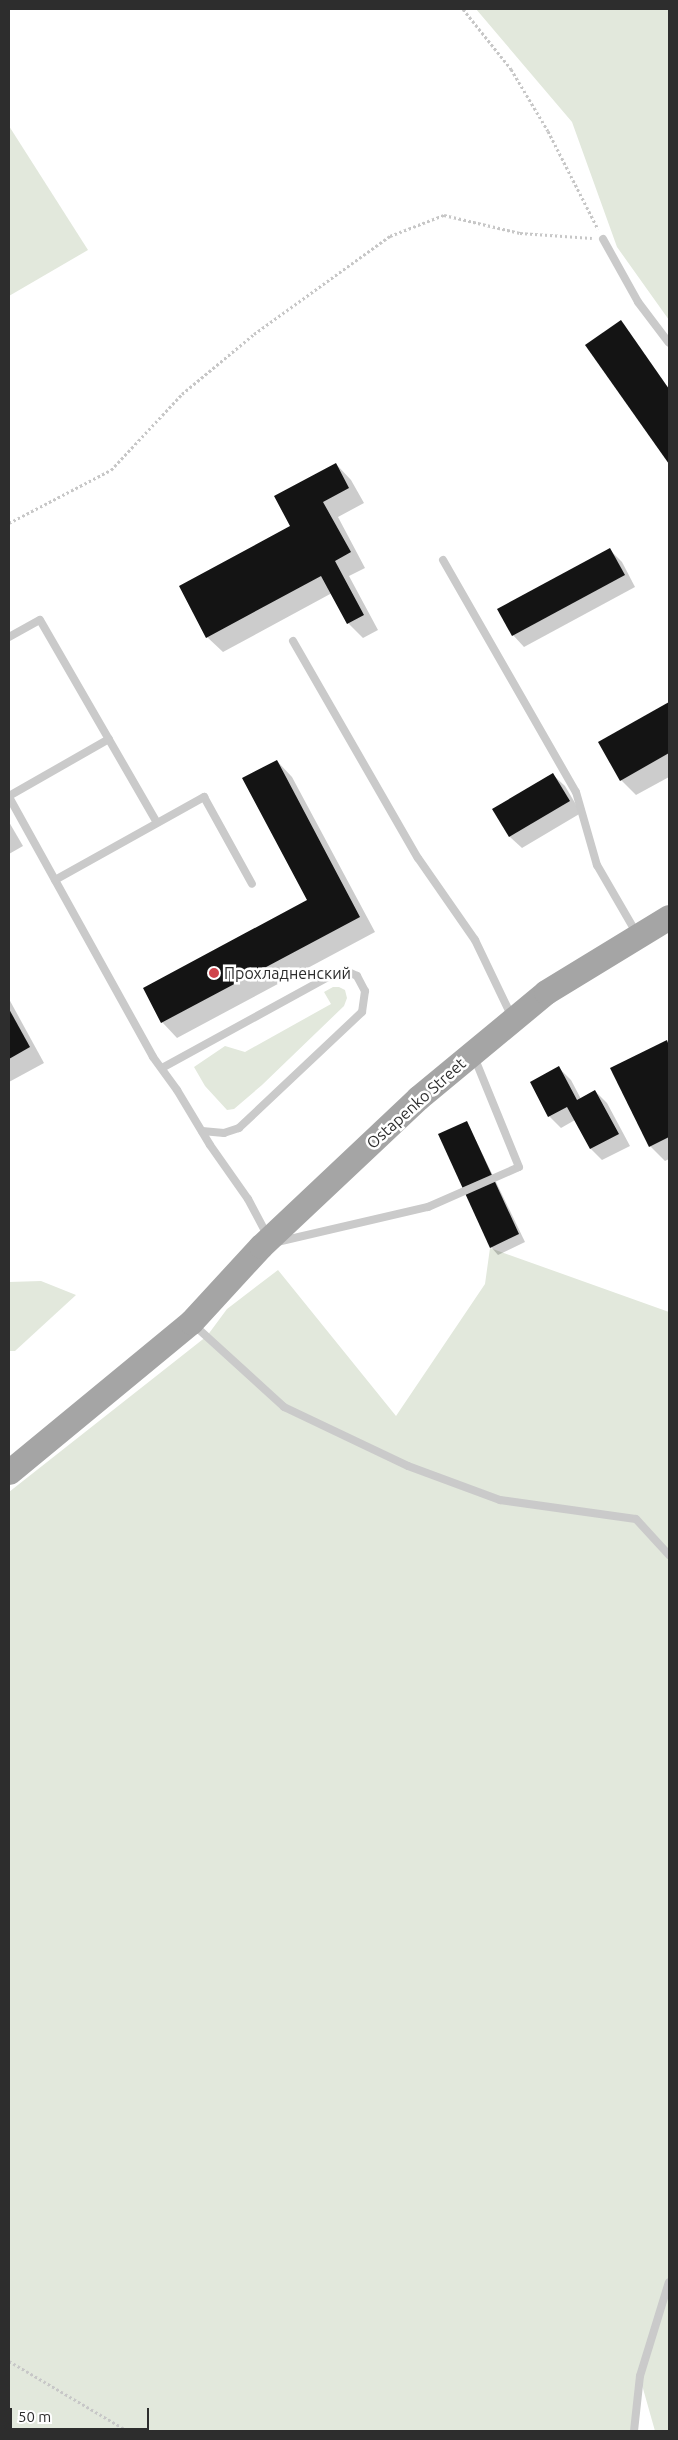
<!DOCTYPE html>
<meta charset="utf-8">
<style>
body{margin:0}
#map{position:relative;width:678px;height:2440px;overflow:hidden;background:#fff;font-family:Ubuntu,sans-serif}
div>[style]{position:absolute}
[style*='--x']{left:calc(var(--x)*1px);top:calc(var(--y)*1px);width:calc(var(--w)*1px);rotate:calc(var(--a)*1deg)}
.green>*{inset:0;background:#e2e8dc}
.shadow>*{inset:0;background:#0003}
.building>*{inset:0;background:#141414}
.path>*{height:3px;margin-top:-1.5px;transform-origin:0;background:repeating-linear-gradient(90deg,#c7c7c7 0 2.5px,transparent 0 5px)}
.service>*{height:8px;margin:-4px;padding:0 4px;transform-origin:4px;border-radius:4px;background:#cacaca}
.primary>*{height:25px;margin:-12.5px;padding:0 12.5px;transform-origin:12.5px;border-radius:12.5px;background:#a5a5a5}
.dots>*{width:14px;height:14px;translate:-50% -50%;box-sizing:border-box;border:2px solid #fff;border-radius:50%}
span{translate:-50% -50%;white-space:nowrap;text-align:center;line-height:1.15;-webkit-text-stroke:5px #fff;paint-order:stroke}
.poi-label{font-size:16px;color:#2d2d2d}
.left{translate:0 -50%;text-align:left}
.street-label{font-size:16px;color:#2d2d2d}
.frame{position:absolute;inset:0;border:10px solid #2d2d2d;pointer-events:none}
.scale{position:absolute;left:10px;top:2408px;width:139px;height:22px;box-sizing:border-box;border:2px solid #2d2d2d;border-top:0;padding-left:6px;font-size:15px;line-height:18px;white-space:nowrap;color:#2d2d2d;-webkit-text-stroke:4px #fff;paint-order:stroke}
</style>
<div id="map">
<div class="green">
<i style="clip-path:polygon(476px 9px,669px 9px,669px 320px,617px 247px,572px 122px)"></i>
<i style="clip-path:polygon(9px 126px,88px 250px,9px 296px)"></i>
<i style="clip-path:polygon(333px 987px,339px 987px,345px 990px,347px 998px,344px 1006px,262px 1085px,234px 1109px,227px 1110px,205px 1086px,194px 1067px,225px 1046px,245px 1052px,331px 1004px,324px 992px)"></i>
<i style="clip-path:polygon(490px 1248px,669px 1312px,669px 2431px,655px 2431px,640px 2378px,634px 2431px,9px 2431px,9px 1492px,207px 1336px,227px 1309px,278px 1270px,396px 1416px,485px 1284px)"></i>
<i style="clip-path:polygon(41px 1281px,76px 1295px,15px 1351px,9px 1351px,9px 1282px)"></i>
</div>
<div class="shadow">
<i style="clip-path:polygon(624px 325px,669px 389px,669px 462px,587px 345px)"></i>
<i style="clip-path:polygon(336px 464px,351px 480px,364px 503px,338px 517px,365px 568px,349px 576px,378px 630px,363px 638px,348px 623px,332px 593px,223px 652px,207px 637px,292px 526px)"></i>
<i style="clip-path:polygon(610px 550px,622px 562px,635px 587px,524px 647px,513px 635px)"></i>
<i style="clip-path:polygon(669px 703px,669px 777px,636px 795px,621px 780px,599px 743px)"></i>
<i style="clip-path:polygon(277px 761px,292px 777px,375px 932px,177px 1038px,162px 1022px,309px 901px)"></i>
<i style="clip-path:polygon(553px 775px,565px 786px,581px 813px,522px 848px,510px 837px,494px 810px)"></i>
<i style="clip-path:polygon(9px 822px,23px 846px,9px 854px)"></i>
<i style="clip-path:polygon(9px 999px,44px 1063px,9px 1082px)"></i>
<i style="clip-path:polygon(666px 1042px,669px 1045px,669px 1159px,665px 1161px,650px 1146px)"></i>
<i style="clip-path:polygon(559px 1068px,571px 1080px,581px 1099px,595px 1091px,607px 1103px,630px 1146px,602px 1160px,591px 1149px,575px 1120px,561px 1128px,549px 1116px)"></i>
<i style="clip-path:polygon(467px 1122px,525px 1242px,498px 1255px,491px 1247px)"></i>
</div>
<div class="building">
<i style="clip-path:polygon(621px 320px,669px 389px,669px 464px,585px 345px)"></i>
<i style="clip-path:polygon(336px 463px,349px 488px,323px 502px,351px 552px,335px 561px,364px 615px,347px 624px,321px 576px,206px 638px,179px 586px,290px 526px,274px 496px)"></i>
<i style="clip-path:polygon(610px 548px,625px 575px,512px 636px,497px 609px)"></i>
<i style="clip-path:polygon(669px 702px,669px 753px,620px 781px,598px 742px)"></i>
<i style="clip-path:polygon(277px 760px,360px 917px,161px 1023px,143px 988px,307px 900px,242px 778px)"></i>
<i style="clip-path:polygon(553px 773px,570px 801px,509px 837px,492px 809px)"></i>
<i style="clip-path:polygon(9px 1009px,30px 1047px,9px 1059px)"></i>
<i style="clip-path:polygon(667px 1040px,669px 1046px,669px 1137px,649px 1147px,610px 1068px)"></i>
<i style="clip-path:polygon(559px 1066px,577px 1100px,595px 1090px,619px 1134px,590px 1149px,567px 1107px,548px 1117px,530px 1082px)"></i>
<i style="clip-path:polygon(467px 1121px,519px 1234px,490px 1248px,438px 1134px)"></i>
</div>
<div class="path">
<i style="--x:463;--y:9;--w:77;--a:51.3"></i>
<i style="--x:511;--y:69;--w:72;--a:59.2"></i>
<i style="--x:548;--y:131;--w:110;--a:63"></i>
<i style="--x:9;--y:523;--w:115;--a:-27.5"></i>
<i style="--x:111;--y:470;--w:104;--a:-46.9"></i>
<i style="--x:182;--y:394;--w:94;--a:-39.8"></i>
<i style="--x:254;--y:334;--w:168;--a:-35.8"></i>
<i style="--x:390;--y:236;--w:58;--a:-21.3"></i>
<i style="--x:444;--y:215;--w:78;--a:13.3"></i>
<i style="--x:520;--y:233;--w:72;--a:4"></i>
<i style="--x:9;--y:2361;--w:138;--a:30.5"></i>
</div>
<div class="service">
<i style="--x:603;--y:239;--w:72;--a:60.9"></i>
<i style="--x:638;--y:302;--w:51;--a:52.9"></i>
<i style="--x:443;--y:560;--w:267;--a:60.2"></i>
<i style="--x:576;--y:792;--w:76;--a:74"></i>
<i style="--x:597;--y:865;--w:80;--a:59.9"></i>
<i style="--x:9;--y:637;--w:35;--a:-29"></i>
<i style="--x:40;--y:620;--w:234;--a:60"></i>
<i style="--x:293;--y:641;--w:250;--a:60.1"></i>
<i style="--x:418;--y:858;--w:100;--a:55.2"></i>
<i style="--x:475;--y:940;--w:83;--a:64.4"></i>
<i style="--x:9;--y:796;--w:115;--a:-29.7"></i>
<i style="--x:9;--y:797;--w:297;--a:61"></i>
<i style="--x:153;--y:1057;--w:41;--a:54"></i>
<i style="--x:177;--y:1090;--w:64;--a:59"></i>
<i style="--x:210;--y:1145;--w:66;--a:54.9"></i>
<i style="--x:248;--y:1199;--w:40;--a:62"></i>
<i style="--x:55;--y:880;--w:171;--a:-29.1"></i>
<i style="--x:204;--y:797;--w:99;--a:61.1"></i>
<i style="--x:162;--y:1068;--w:194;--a:-28.7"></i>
<i style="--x:332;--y:975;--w:15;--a:-16"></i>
<i style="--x:346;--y:971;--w:12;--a:24"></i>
<i style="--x:357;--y:976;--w:17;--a:62"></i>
<i style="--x:365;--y:991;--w:21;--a:98"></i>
<i style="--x:362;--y:1012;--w:169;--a:136.7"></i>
<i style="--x:239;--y:1128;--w:16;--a:162"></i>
<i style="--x:224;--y:1133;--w:22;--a:-175"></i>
<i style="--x:277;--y:1242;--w:155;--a:-13.1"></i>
<i style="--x:428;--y:1207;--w:99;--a:-23.7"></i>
<i style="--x:519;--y:1167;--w:119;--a:-112.2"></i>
<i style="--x:194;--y:1325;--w:122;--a:42.3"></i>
<i style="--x:284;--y:1407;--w:137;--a:25.4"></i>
<i style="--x:408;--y:1466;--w:98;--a:20.3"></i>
<i style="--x:500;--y:1500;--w:137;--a:8"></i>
<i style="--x:636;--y:1519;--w:49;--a:47.5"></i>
<i style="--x:634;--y:2431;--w:55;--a:-83.8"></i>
<i style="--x:640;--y:2376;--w:98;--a:-72.9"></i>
</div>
<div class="primary">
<i style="--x:9;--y:1472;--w:236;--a:-39.5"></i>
<i style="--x:191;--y:1322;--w:103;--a:-47.4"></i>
<i style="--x:261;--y:1246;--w:216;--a:-43.3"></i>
<i style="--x:418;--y:1098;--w:166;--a:-39.6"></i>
<i style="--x:546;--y:992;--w:144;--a:-31.4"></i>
</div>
<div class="dots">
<i style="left:214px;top:973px;background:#cf444c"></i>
</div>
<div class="poi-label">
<span class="left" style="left:224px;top:973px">Прохладненский</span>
</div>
<div class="street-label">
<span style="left:416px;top:1103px;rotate:-42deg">Ostapenko Street</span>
</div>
<div class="frame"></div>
<div class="scale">50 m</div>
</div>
